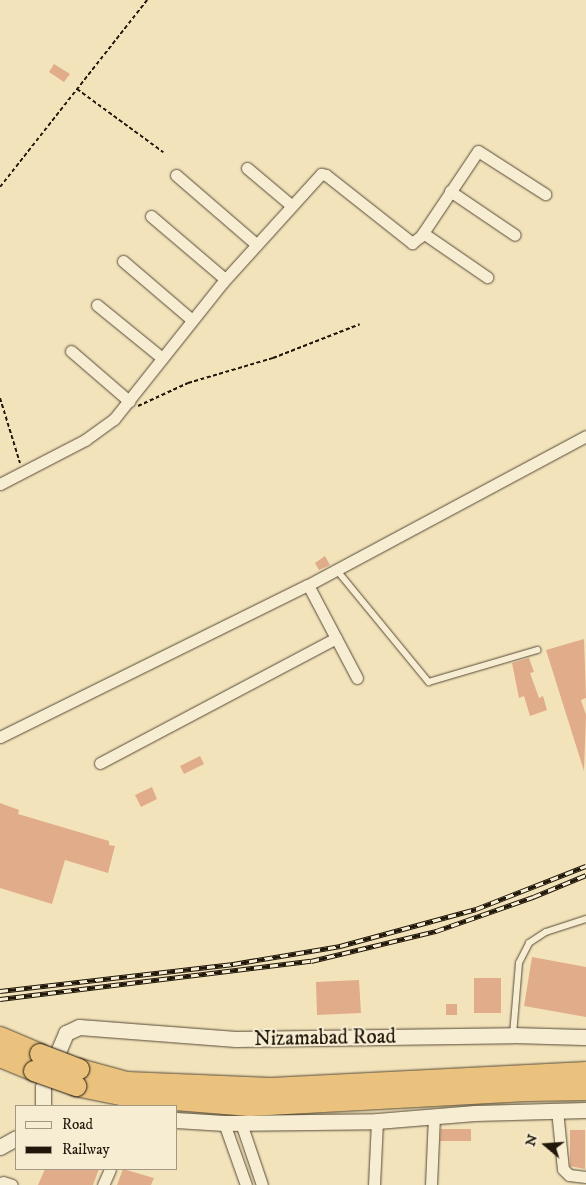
<!DOCTYPE html>
<style>
body{margin:0}
#map{position:relative;width:586px;height:1185px;overflow:hidden;background:#f3e3bb;font-family:"IM FELL DW Pica",serif}
div>[style]{position:absolute}
[style*='--x']{left:calc(var(--x)*1px);top:calc(var(--y)*1px);width:calc(var(--w)*1px);rotate:calc(var(--a)*1deg)}
.building>*{inset:0;background:#e1ac89}
.path>*{height:2px;margin-top:-1px;transform-origin:0;background:repeating-linear-gradient(90deg,#20170a 0 4px,transparent 0 6.5px)}
.roads{filter:drop-shadow(0 0 1px #554a36) drop-shadow(0 0 1px #554a36)}
.lane>*{height:5.5px;margin:-2.75px;padding:0 2.75px;transform-origin:2.75px;border-radius:2.75px;background:#f7edd3}
.street>*{height:11px;margin:-5.5px;padding:0 5.5px;transform-origin:5.5px;border-radius:5.5px;background:#f7edd3}
.secondary>*{height:15px;margin:-7.5px;padding:0 7.5px;transform-origin:7.5px;border-radius:7.5px;background:#f7edd3}
.highway>*{height:20px;margin:-10px;padding:0 10px;transform-origin:10px;border-radius:10px;background:#eac27e}
.rail>*{height:4.5px;margin-top:-2.25px;transform-origin:0;background:repeating-linear-gradient(90deg,#f7edd3 0 8px,#20170a 0 16px);box-sizing:border-box;border-block:1px solid #20170a}
.bridges{filter:drop-shadow(0 0 1px #20170a) drop-shadow(0 0 1px #20170a)}
.highway-bridge>*{height:20px;margin:-10px;padding:0 10px;transform-origin:10px;border-radius:10px;background:#eac27e}
span{translate:-50% -50%;white-space:nowrap;text-align:center;line-height:1.15;-webkit-text-stroke:4px #f7edd3;paint-order:stroke}
.street-label{font-size:21px;color:#20170a}
.legend{position:absolute;left:15px;top:1105px;width:162px;height:65px;box-sizing:border-box;background:#f7edd3;border:1px solid #a19783;margin:0;padding:6px 9px;list-style:none;font-size:15px;color:#20170a}
.legend li{display:flex;align-items:center;gap:10px;height:25px}
.legend b{width:25px;border:1px solid #a19783}
.north{position:absolute;left:521px;top:1120px;width:50px;height:50px;-webkit-text-stroke:4px #f7edd3;paint-order:stroke;rotate:288deg;font-size:14px;font-weight:700;line-height:20px;text-align:center;color:#20170a}
.north::after{content:'';display:block;margin:auto;width:18px;height:22px;background:#20170a;clip-path:polygon(50% 0,100% 100%,50% 72%,0 100%)}
</style>
<div id="map">
<div class="building">
<i style="clip-path:polygon(54px 64px,70px 74px,64px 82px,49px 72px)"></i>
<i style="clip-path:polygon(325px 556px,330px 565px,319px 570px,315px 563px)"></i>
<i style="clip-path:polygon(584px 639px,586px 698px,581px 700px,586px 715px,584px 771px,546px 650px)"></i>
<i style="clip-path:polygon(529px 658px,534px 672px,530px 673px,539px 698px,543px 696px,547px 710px,530px 716px,524px 696px,519px 698px,512px 663px)"></i>
<i style="clip-path:polygon(200px 756px,204px 764px,184px 774px,180px 766px)"></i>
<i style="clip-path:polygon(152px 787px,157px 799px,141px 807px,135px 795px)"></i>
<i style="clip-path:polygon(0 803px,19px 810px,18px 814px,109px 841px,109px 845px,115px 846px,108px 873px,65px 860px,52px 904px,0 888px)"></i>
<i style="clip-path:polygon(532px 957px,586px 967px,586px 1017px,524px 1006px)"></i>
<i style="clip-path:polygon(474px 978px,501px 978px,501px 1013px,474px 1013px)"></i>
<i style="clip-path:polygon(359px 980px,361px 1013px,317px 1015px,316px 982px)"></i>
<i style="clip-path:polygon(446px 1004px,457px 1004px,457px 1015px,446px 1015px)"></i>
<i style="clip-path:polygon(441px 1129px,471px 1129px,471px 1141px,440px 1141px)"></i>
<i style="clip-path:polygon(570px 1130px,585px 1130px,585px 1169px,570px 1166px)"></i>
<i style="clip-path:polygon(45px 1169px,99px 1169px,93px 1185px,38px 1185px)"></i>
<i style="clip-path:polygon(123px 1169px,154px 1178px,151px 1185px,117px 1185px)"></i>
</div>
<div class="path">
<i style="--x:77;--y:89;--w:107;--a:36.2"></i>
<i style="--x:0;--y:187;--w:238;--a:-51.8"></i>
<i style="--x:0;--y:398;--w:68;--a:72.9"></i>
<i style="--x:138;--y:406;--w:55;--a:-24.7"></i>
<i style="--x:188;--y:383;--w:89;--a:-16.4"></i>
<i style="--x:273;--y:358;--w:93;--a:-21.3"></i>
</div>
<div class="roads">
<div class="lane">
<i style="--x:337;--y:570;--w:145;--a:50.6"></i>
<i style="--x:429;--y:682;--w:113;--a:-16.5"></i>
<i style="--x:513;--y:1035;--w:72;--a:-85.2"></i>
<i style="--x:519;--y:963;--w:22;--a:-63"></i>
<i style="--x:529;--y:943;--w:20;--a:-33"></i>
<i style="--x:546;--y:932;--w:42;--a:-18"></i>
</div>
<div class="street">
<i style="--x:247;--y:168;--w:57;--a:40.1"></i>
<i style="--x:176;--y:175;--w:106;--a:40.8"></i>
<i style="--x:450;--y:191;--w:78;--a:34.1"></i>
<i style="--x:151;--y:216;--w:97;--a:40.4"></i>
<i style="--x:423;--y:233;--w:78;--a:34.5"></i>
<i style="--x:123;--y:261;--w:91;--a:40.5"></i>
<i style="--x:97;--y:305;--w:84;--a:39.2"></i>
<i style="--x:71;--y:351;--w:77;--a:40.8"></i>
<i style="--x:0;--y:484;--w:96;--a:-27.4"></i>
<i style="--x:85;--y:440;--w:36;--a:-36"></i>
<i style="--x:114;--y:419;--w:175;--a:-51.5"></i>
<i style="--x:223;--y:282;--w:146;--a:-47.8"></i>
<i style="--x:321;--y:174;--w:5;--a:11"></i>
<i style="--x:326;--y:175;--w:110;--a:38.3"></i>
<i style="--x:412;--y:243;--w:11;--a:-38"></i>
<i style="--x:421;--y:236;--w:102;--a:-56.2"></i>
<i style="--x:478;--y:151;--w:80;--a:32.7"></i>
<i style="--x:308;--y:585;--w:105;--a:62.2"></i>
<i style="--x:0;--y:737;--w:343;--a:-26.3"></i>
<i style="--x:308;--y:585;--w:315;--a:-28.2"></i>
<i style="--x:100;--y:763;--w:267;--a:-27.9"></i>
<i style="--x:557;--y:1110;--w:59;--a:84.2"></i>
<i style="--x:563;--y:1169;--w:8;--a:45"></i>
<i style="--x:569;--y:1175;--w:17;--a:7"></i>
<i style="--x:224;--y:1123;--w:66;--a:70.5"></i>
<i style="--x:241;--y:1123;--w:65;--a:71.3"></i>
<i style="--x:3;--y:1182;--w:9;--a:18"></i>
<i style="--x:103;--y:1185;--w:17;--a:-66"></i>
<i style="--x:374;--y:1185;--w:64;--a:-87.3"></i>
<i style="--x:431;--y:1185;--w:68;--a:-87.5"></i>
</div>
<div class="secondary">
<i style="--x:43;--y:1106;--w:19;--a:-90"></i>
<i style="--x:43;--y:1087;--w:59;--a:-66.9"></i>
<i style="--x:66;--y:1033;--w:14;--a:-25"></i>
<i style="--x:79;--y:1027;--w:157;--a:4.4"></i>
<i style="--x:236;--y:1039;--w:277;--a:-0.8"></i>
<i style="--x:513;--y:1035;--w:73;--a:1.6"></i>
<i style="--x:176;--y:1120;--w:48;--a:3.6"></i>
<i style="--x:224;--y:1123;--w:153;--a:-0.7"></i>
<i style="--x:377;--y:1121;--w:98;--a:-4.7"></i>
<i style="--x:475;--y:1113;--w:111;--a:-1.5"></i>
<i style="--x:0;--y:1147;--w:18;--a:-29"></i>
</div>
<div class="highway">
<i style="--x:0;--y:1037;--w:43;--a:23"></i>
<i style="--x:0;--y:1057;--w:37;--a:22"></i>
<i style="--x:79;--y:1069;--w:50;--a:15.2"></i>
<i style="--x:127;--y:1082;--w:144;--a:2.4"></i>
<i style="--x:271;--y:1088;--w:315;--a:-2.9"></i>
<i style="--x:76;--y:1086;--w:50;--a:11.5"></i>
<i style="--x:125;--y:1096;--w:125;--a:4.6"></i>
<i style="--x:250;--y:1106;--w:277;--a:-3.1"></i>
<i style="--x:527;--y:1091;--w:59;--a:-1"></i>
</div>
</div>
<div class="rail">
<i style="--x:0;--y:991;--w:235;--a:-6.6"></i>
<i style="--x:233;--y:964;--w:109;--a:-9.5"></i>
<i style="--x:340;--y:946;--w:141;--a:-15.2"></i>
<i style="--x:476;--y:909;--w:118;--a:-21.4"></i>
<i style="--x:0;--y:999;--w:313;--a:-7"></i>
<i style="--x:311;--y:961;--w:129;--a:-13.5"></i>
<i style="--x:436;--y:931;--w:103;--a:-19.3"></i>
<i style="--x:533;--y:897;--w:57;--a:-22.5"></i>
</div>
<div class="bridges">
<div class="highway-bridge">
<i style="--x:40;--y:1054;--w:42;--a:21"></i>
<i style="--x:34;--y:1071;--w:45;--a:19.7"></i>
</div>
</div>
<div class="street-label">
<span style="left:325px;top:1038px;rotate:-1deg">Nizamabad Road</span>
</div>
<ul class="legend">
<li><b style="height:6px;background:#f7edd3"></b>Road</li>
<li><b style="height:6px;background:#20170a"></b>Railway</li>
</ul>
<div class="north">N</div>
</div>
